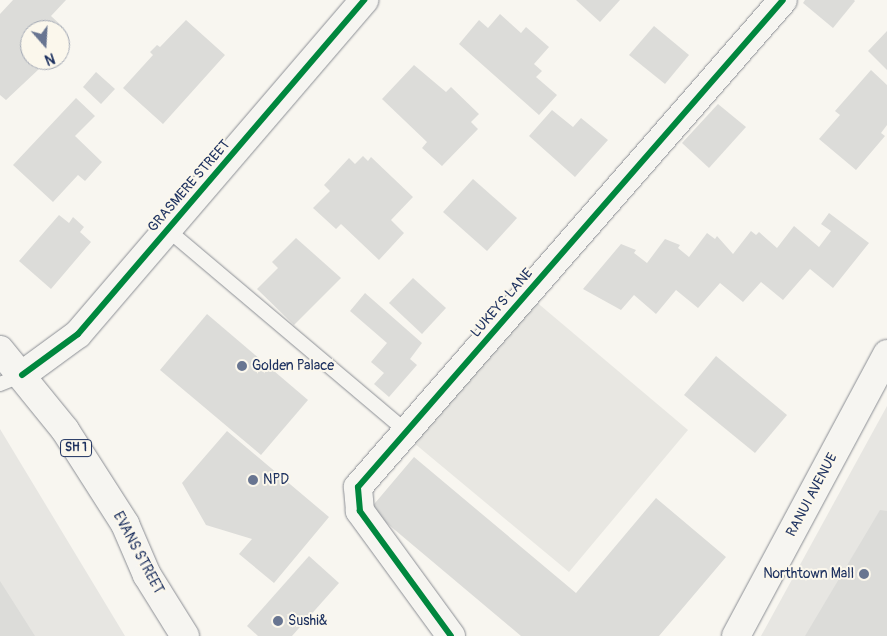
<!DOCTYPE html>
<style>
body{margin:0}
#map{position:relative;width:887px;height:636px;overflow:hidden;background:#f8f6f0;font-family:Pangolin,sans-serif}
div>[style]{position:absolute}
[style*='--x']{left:calc(var(--x)*1px);top:calc(var(--y)*1px);width:calc(var(--w)*1px);rotate:calc(var(--a)*1deg)}
.built>*{inset:0;background:#e7e6e2}
.green>*{inset:0;background:#e8e7e2}
.building>*{inset:0;background:#dcdcd9}
.roads{filter:drop-shadow(0 0 1px #8b8e94) drop-shadow(0 0 1px #8b8e94)}
.lane>*{height:14px;margin:-7px;padding:0 7px;transform-origin:7px;border-radius:7px;background:#f6f5f1}
.street>*{height:28px;margin:-14px;padding:0 14px;transform-origin:14px;border-radius:14px;background:#f6f5f1}
.secondary>*{height:28px;margin:-14px;padding:0 14px;transform-origin:14px;border-radius:14px;background:#f6f5f1}
.highway>*{height:28px;margin:-14px;padding:0 14px;transform-origin:14px;border-radius:14px;background:#f6f5f1}
.cycleway>*{height:6px;margin:-3px;padding:0 3px;transform-origin:3px;border-radius:3px;background:#00873e}
.dots>*{width:14px;height:14px;translate:-50% -50%;box-sizing:border-box;border:2px solid #fbf7ec;border-radius:50%}
span{translate:-50% -50%;white-space:nowrap;text-align:center;line-height:1.15;-webkit-text-stroke:4px #fbf7ec;paint-order:stroke}
.shield-label span{padding:1px 4px;background:#fbf7ec;border:1px solid;border-radius:4px;-webkit-text-stroke-width:0}
.shield-label{font-size:12px;color:#1b2f5e;font-weight:700}
.street-label{font-size:14px;color:#1b2f5e}
.poi-label{font-size:14px;color:#1b2f5e}
.left{translate:0 -50%;text-align:left}
.right{translate:-100% -50%;text-align:right}
.north{position:absolute;left:20px;top:20px;width:50px;height:50px;box-sizing:border-box;background:#fbf7ec;border:1px solid #a1a7b3;border-radius:50%;rotate:161deg;font-size:14px;font-weight:700;line-height:20px;text-align:center;color:#1b2f5e}
.north::after{content:'';display:block;margin:auto;width:18px;height:22px;background:#687591;clip-path:polygon(50% 0,100% 100%,50% 72%,0 100%)}
</style>
<div id="map">
<div class="built">
<i style="clip-path:polygon(887px 406px,887px 636px,761px 636px)"></i>
<i style="clip-path:polygon(0 429px,125px 636px,0 636px)"></i>
</div>
<div class="green">
<i style="clip-path:polygon(534px 300px,688px 430px,569px 572px,414px 443px)"></i>
</div>
<div class="building">
<i style="clip-path:polygon(13px 0,66px 0,51px 16px,64px 28px,60px 33px,30px 30px,30px 60px,41px 60px,36px 66px,39px 69px,6px 100px,0 95px,0 14px)"></i>
<i style="clip-path:polygon(576px 0,620px 0,600px 22px)"></i>
<i style="clip-path:polygon(805px 0,854px 0,855px 1px,833px 28px,803px 3px)"></i>
<i style="clip-path:polygon(500px 14px,521px 33px,526px 27px,549px 47px,534px 64px,542px 71px,536px 77px,557px 95px,539px 115px,459px 44px,479px 20px,488px 28px)"></i>
<i style="clip-path:polygon(186px 20px,225px 55px,163px 124px,123px 88px,153px 55px,150px 52px,157px 45px,160px 47px)"></i>
<i style="clip-path:polygon(654px 26px,689px 55px,665px 84px,629px 55px)"></i>
<i style="clip-path:polygon(887px 31px,887px 70px,868px 51px)"></i>
<i style="clip-path:polygon(414px 65px,446px 92px,451px 87px,479px 114px,471px 122px,478px 129px,442px 166px,422px 148px,427px 142px,382px 99px)"></i>
<i style="clip-path:polygon(871px 70px,887px 85px,887px 125px,881px 133px,885px 136px,856px 170px,819px 139px,840px 115px,835px 111px)"></i>
<i style="clip-path:polygon(96px 72px,115px 89px,101px 104px,83px 87px)"></i>
<i style="clip-path:polygon(76px 98px,95px 116px,75px 136px,102px 162px,85px 181px,78px 175px,53px 202px,13px 165px)"></i>
<i style="clip-path:polygon(718px 104px,746px 127px,709px 168px,682px 143px)"></i>
<i style="clip-path:polygon(552px 110px,573px 127px,581px 118px,608px 140px,575px 177px,529px 136px)"></i>
<i style="clip-path:polygon(363px 156px,368px 161px,371px 157px,413px 197px,391px 220px,404px 233px,379px 260px,341px 224px,336px 229px,313px 208px,330px 191px,324px 185px,349px 158px,355px 164px)"></i>
<i style="clip-path:polygon(473px 179px,517px 218px,487px 251px,443px 212px)"></i>
<i style="clip-path:polygon(829px 213px,869px 243px,833px 288px,810px 269px,783px 300px,761px 282px,743px 302px,720px 283px,698px 308px,676px 290px,656px 314px,634px 295px,621px 310px,583px 289px,621px 244px,636px 250px,634px 253px,647px 263px,665px 239px,680px 245px,678px 248px,689px 257px,707px 233px,715px 239px,717px 236px,733px 254px,751px 231px,756px 235px,759px 232px,777px 248px,794px 226px,819px 247px,831px 231px,821px 224px)"></i>
<i style="clip-path:polygon(59px 215px,69px 223px,73px 217px,84px 227px,80px 232px,91px 242px,51px 289px,19px 261px)"></i>
<i style="clip-path:polygon(296px 238px,341px 278px,294px 325px,257px 289px,278px 268px,272px 262px)"></i>
<i style="clip-path:polygon(413px 278px,446px 308px,422px 334px,389px 303px)"></i>
<i style="clip-path:polygon(365px 293px,422px 343px,410px 359px,417px 365px,389px 397px,374px 384px,384px 373px,371px 362px,387px 343px,350px 311px)"></i>
<i style="clip-path:polygon(207px 314px,308px 400px,261px 455px,160px 370px)"></i>
<i style="clip-path:polygon(716px 356px,787px 415px,755px 453px,684px 395px)"></i>
<i style="clip-path:polygon(227px 431px,329px 517px,274px 583px,239px 554px,252px 539px,206px 525px,182px 483px)"></i>
<i style="clip-path:polygon(414px 457px,576px 593px,656px 498px,726px 557px,659px 636px,521px 636px,370px 509px)"></i>
<i style="clip-path:polygon(880px 510px,887px 511px,887px 636px,805px 636px)"></i>
<i style="clip-path:polygon(309px 556px,339px 583px,292px 636px,258px 636px,247px 626px)"></i>
<i style="clip-path:polygon(0 581px,35px 636px,0 636px)"></i>
</div>
<div class="roads">
<div class="lane">
<i style="--x:168;--y:230;--w:312;--a:40.2"></i>
<i style="--x:0;--y:384;--w:24;--a:-22"></i>
</div>
<div class="street">
<i style="--x:451;--y:636;--w:155;--a:-126.1"></i>
<i style="--x:360;--y:511;--w:24;--a:-95"></i>
<i style="--x:358;--y:487;--w:646;--a:-48.89"></i>
<i style="--x:736;--y:636;--w:320;--a:-61.8"></i>
</div>
<div class="secondary">
<i style="--x:22;--y:375;--w:69;--a:-36.2"></i>
<i style="--x:78;--y:334;--w:440;--a:-49.4"></i>
</div>
<div class="highway">
<i style="--x:0;--y:350;--w:103;--a:50.9"></i>
<i style="--x:65;--y:430;--w:112;--a:57.4"></i>
<i style="--x:125;--y:524;--w:56;--a:66.7"></i>
<i style="--x:147;--y:575;--w:72;--a:58.1"></i>
</div>
</div>
<div class="cycleway">
<i style="--x:22;--y:375;--w:69;--a:-36.2"></i>
<i style="--x:78;--y:334;--w:440;--a:-49.4"></i>
<i style="--x:451;--y:636;--w:155;--a:-126.1"></i>
<i style="--x:360;--y:511;--w:24;--a:-95"></i>
<i style="--x:358;--y:487;--w:646;--a:-48.89"></i>
</div>
<div class="dots">
<i style="left:242px;top:366px;background:#687591"></i>
<i style="left:253px;top:480px;background:#687591"></i>
<i style="left:864px;top:574px;background:#687591"></i>
<i style="left:278px;top:621px;background:#687591"></i>
</div>
<div class="shield-label">
<span style="left:76px;top:448px">SH 1</span>
</div>
<div class="street-label">
<span style="left:189px;top:186px;rotate:-49deg">GRASMERE STREET</span>
<span style="left:502px;top:303px;rotate:-49deg">LUKEYS LANE</span>
<span style="left:812px;top:495px;rotate:-62deg">RANUI AVENUE</span>
<span style="left:138px;top:553px;rotate:62deg">EVANS STREET</span>
</div>
<div class="poi-label">
<span class="left" style="left:252px;top:366px">Golden Palace</span>
<span class="left" style="left:263px;top:480px">NPD</span>
<span class="right" style="left:854px;top:574px">Northtown Mall</span>
<span class="left" style="left:288px;top:621px">Sushi&amp;</span>
</div>
<div class="north">N</div>
</div>
